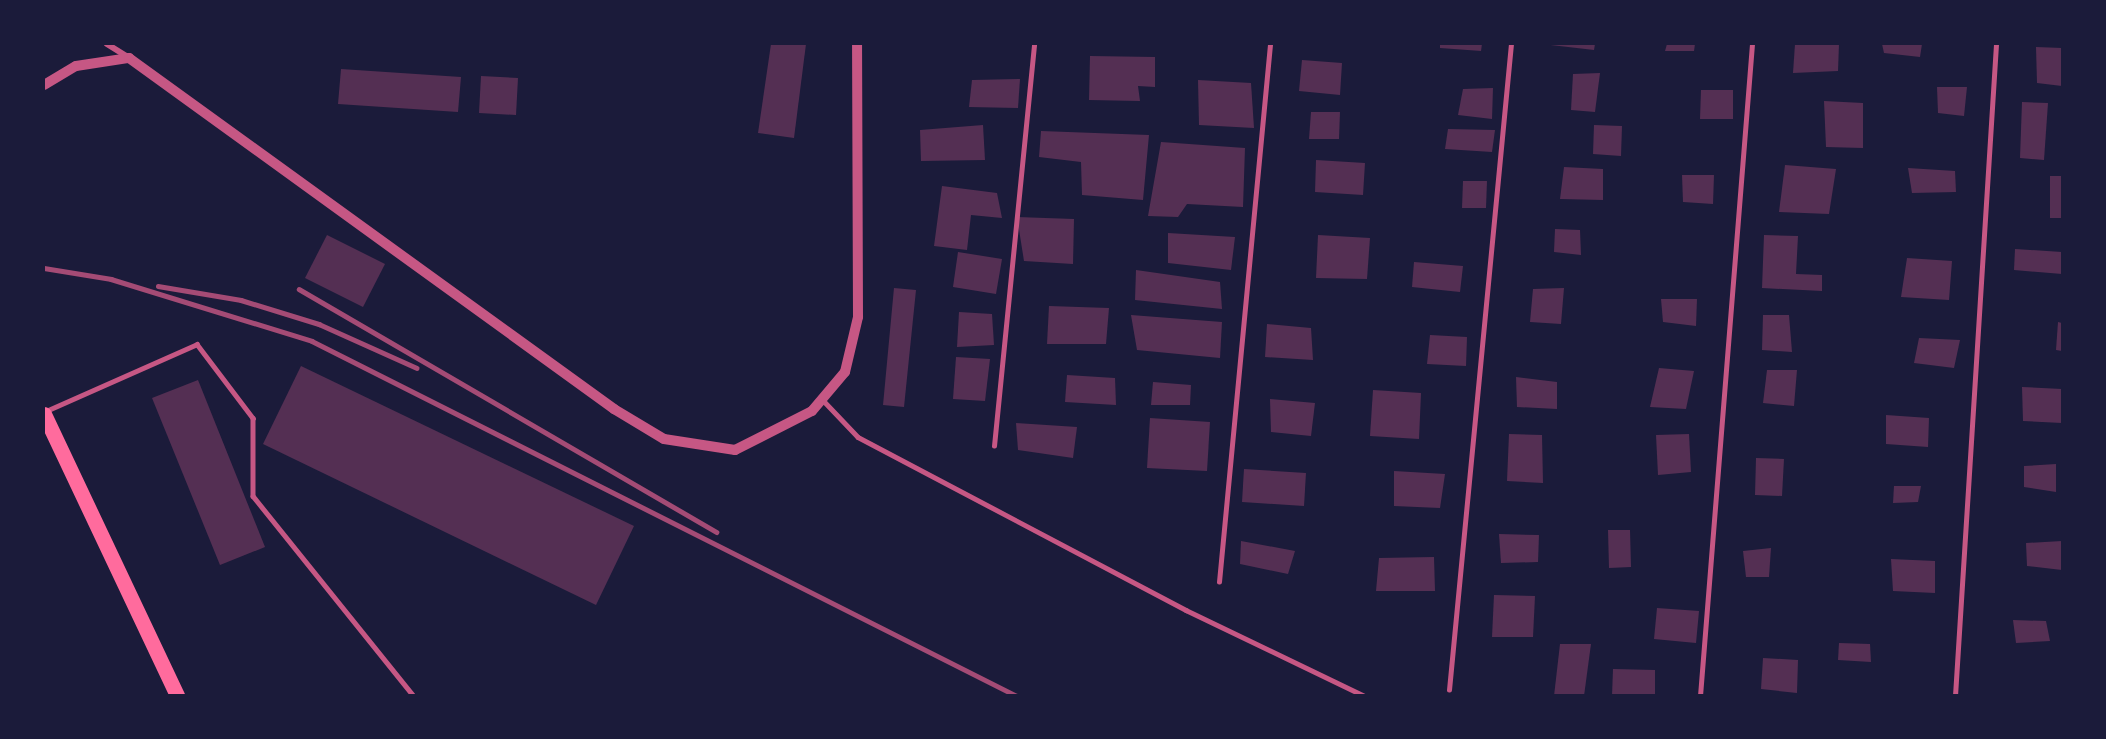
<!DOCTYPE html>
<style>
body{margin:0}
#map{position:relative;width:2106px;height:739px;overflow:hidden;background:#1b1b3a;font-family:Manrope,sans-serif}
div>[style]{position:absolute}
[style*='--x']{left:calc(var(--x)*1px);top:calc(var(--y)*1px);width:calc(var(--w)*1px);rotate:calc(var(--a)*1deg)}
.building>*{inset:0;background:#542f53}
.service>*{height:4.5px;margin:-2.25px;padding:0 2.25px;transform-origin:2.25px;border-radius:2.25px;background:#c65784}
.minor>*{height:6px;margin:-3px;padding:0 3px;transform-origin:3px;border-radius:3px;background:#c65784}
.tertiary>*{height:10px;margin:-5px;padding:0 5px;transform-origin:5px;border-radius:5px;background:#c65784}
.primary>*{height:15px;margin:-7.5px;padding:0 7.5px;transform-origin:7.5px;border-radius:7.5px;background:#ff6b9d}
.rail>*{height:4.5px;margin:-2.25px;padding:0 2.25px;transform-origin:2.25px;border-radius:2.25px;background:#a44b75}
span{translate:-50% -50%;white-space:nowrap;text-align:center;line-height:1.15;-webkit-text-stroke:6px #1b1b3a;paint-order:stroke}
.frame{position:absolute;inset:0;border:45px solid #1b1b3a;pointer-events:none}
</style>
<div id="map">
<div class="building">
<i style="clip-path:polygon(771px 44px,806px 44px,794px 138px,758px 133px)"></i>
<i style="clip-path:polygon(1440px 44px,1482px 44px,1481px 51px,1440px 48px)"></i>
<i style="clip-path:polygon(1542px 44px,1595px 44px,1594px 50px)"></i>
<i style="clip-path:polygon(1667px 44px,1695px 44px,1694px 51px,1665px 51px)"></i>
<i style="clip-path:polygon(1795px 44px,1839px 44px,1838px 71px,1793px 73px)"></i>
<i style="clip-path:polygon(1882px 44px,1922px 44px,1920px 57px,1884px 53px)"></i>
<i style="clip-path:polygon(2036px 47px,2062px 48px,2062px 86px,2037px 83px)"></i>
<i style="clip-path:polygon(1090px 56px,1155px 57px,1155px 87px,1138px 86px,1140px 101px,1089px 100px)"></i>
<i style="clip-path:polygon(1302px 60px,1342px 63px,1340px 95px,1299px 91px)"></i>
<i style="clip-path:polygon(341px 69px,461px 77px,458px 112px,338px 104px)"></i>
<i style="clip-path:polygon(1600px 73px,1595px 112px,1571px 110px,1573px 74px)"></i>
<i style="clip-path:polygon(481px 76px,518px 78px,516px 115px,479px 113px)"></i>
<i style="clip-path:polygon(1020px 79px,1018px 108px,969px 107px,972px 80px)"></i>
<i style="clip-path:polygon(1198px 80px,1251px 83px,1254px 128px,1199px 125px)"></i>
<i style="clip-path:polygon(1937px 87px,1967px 87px,1964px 116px,1938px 113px)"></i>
<i style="clip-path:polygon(1493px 88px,1492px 119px,1458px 115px,1463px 89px)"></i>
<i style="clip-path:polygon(1701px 90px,1733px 90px,1733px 119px,1700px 119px)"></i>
<i style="clip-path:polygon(1824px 101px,1863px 103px,1863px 148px,1826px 147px)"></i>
<i style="clip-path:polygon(2022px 102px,2048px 103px,2044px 160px,2020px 158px)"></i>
<i style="clip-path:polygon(1311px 112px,1340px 112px,1339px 139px,1309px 139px)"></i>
<i style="clip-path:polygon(983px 125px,985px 160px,921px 161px,920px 130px)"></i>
<i style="clip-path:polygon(1594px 125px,1622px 126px,1621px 156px,1593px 154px)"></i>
<i style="clip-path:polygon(1448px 129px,1495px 130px,1492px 152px,1445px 149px)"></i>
<i style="clip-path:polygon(1041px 131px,1149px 135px,1143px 200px,1082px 195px,1081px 162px,1039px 157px)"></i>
<i style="clip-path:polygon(1161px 142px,1245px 148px,1243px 207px,1187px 204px,1178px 217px,1148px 216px)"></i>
<i style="clip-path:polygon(1316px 160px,1365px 163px,1363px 195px,1315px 192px)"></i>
<i style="clip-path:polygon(1785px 165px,1836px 169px,1829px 214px,1779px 212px)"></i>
<i style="clip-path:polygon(1564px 167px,1603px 169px,1603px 200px,1560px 199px)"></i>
<i style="clip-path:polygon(1908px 168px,1955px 171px,1956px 192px,1912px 193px)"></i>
<i style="clip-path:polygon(1682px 175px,1714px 175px,1713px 204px,1683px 202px)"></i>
<i style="clip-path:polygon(2050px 176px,2062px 176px,2062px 218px,2050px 218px)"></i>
<i style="clip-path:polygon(1463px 181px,1487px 181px,1486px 208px,1462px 208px)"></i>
<i style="clip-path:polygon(942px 186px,997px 193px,1002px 218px,971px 215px,967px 250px,934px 246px)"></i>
<i style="clip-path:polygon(1017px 217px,1074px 219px,1073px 264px,1024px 261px)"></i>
<i style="clip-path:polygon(1555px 229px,1580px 230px,1581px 255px,1554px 252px)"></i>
<i style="clip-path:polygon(1168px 233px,1235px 237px,1231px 270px,1168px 263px)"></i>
<i style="clip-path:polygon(327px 235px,385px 264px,363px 307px,305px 278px)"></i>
<i style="clip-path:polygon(1318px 235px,1370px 238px,1367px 279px,1316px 278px)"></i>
<i style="clip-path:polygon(1764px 235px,1798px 236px,1796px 274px,1822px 275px,1822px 291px,1762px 288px)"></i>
<i style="clip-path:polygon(2015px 249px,2062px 252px,2062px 274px,2014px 270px)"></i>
<i style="clip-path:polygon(958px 252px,1002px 259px,996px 294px,953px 287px)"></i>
<i style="clip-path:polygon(1907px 258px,1952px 261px,1949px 300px,1901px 297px)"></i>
<i style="clip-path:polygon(1414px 262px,1463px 266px,1460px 292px,1412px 287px)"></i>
<i style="clip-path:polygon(1136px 270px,1220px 282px,1222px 309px,1135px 300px)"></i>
<i style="clip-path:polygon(894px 288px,916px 290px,904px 407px,883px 405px)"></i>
<i style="clip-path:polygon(1564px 288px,1561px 324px,1530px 322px,1533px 289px)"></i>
<i style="clip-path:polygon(1661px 299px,1697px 299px,1696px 326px,1663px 322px)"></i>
<i style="clip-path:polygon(1049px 306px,1109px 308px,1106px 344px,1047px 344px)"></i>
<i style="clip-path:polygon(959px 312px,992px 314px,994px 345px,957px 347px)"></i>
<i style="clip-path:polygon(1131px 315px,1222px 322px,1220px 358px,1137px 350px)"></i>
<i style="clip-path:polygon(1763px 315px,1789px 315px,1792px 352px,1762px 350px)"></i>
<i style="clip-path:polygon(2058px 322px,2062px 323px,2062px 351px,2056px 350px)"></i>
<i style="clip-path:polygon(1267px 324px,1311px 328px,1313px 360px,1265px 357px)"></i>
<i style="clip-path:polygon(1430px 335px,1467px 337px,1466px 366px,1427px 364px)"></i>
<i style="clip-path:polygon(1919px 338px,1960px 340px,1954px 368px,1914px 363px)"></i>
<i style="clip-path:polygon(956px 357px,990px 359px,985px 401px,953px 399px)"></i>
<i style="clip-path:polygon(301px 366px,634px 526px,596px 605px,263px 444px)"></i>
<i style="clip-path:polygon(1659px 368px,1694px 371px,1686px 409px,1650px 407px)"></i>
<i style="clip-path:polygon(1767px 370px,1797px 370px,1794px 406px,1763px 403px)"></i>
<i style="clip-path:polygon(1067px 375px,1115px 378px,1116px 405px,1065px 402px)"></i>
<i style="clip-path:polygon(1516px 377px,1557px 382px,1557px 409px,1517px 407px)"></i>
<i style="clip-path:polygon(198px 380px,265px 547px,220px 565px,152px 398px)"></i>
<i style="clip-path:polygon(1153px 382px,1191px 385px,1190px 405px,1151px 405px)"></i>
<i style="clip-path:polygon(2022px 387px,2062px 389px,2062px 423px,2023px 421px)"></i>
<i style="clip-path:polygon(1373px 390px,1421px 393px,1419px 439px,1370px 436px)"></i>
<i style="clip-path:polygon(1270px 399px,1315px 403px,1311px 436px,1271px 432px)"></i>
<i style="clip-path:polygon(1886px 415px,1929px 418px,1928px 447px,1886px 444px)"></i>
<i style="clip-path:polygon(1150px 418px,1210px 422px,1207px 471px,1147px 468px)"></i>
<i style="clip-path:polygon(1016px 423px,1077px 427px,1073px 458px,1018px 450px)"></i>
<i style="clip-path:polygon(1509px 434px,1542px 435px,1543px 483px,1507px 481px)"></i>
<i style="clip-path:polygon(1689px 434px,1691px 472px,1658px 475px,1656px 435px)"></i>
<i style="clip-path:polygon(1756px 458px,1784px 459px,1782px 496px,1755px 495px)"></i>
<i style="clip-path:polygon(2056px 464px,2056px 492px,2024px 487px,2024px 466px)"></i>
<i style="clip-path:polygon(1244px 469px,1306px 473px,1304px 506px,1242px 502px)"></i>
<i style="clip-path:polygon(1394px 471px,1445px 474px,1440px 508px,1394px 506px)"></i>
<i style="clip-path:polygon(1894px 486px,1921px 486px,1918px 502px,1893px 503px)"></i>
<i style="clip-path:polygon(1608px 530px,1630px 530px,1631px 567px,1609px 568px)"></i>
<i style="clip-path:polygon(1499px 534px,1539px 535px,1538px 562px,1501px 563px)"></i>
<i style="clip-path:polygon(1241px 541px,1295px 551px,1288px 574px,1240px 564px)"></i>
<i style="clip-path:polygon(2062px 541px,2062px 570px,2027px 566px,2026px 543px)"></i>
<i style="clip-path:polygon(1771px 548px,1769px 577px,1746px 577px,1743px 551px)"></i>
<i style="clip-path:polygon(1434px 557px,1435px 591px,1376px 591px,1379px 558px)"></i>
<i style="clip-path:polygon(1891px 559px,1935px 561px,1935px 593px,1893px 591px)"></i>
<i style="clip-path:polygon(1494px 595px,1535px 596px,1533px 637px,1492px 637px)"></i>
<i style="clip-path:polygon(1657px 608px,1699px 611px,1696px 643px,1654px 639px)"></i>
<i style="clip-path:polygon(2013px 620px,2046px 621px,2050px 641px,2016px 643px)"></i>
<i style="clip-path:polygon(1839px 643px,1870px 644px,1871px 662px,1838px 660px)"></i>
<i style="clip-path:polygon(1560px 644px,1591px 644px,1584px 696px,1554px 696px)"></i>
<i style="clip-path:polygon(1763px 658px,1798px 660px,1797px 693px,1761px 689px)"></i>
<i style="clip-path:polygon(1613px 669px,1655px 670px,1655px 696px,1612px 696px)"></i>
</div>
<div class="service">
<i style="--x:822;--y:399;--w:52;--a:46.5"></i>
<i style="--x:858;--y:437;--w:371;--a:27.8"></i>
<i style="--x:1186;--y:610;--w:199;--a:25.7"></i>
<i style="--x:46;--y:411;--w:165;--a:-23.9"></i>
<i style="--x:197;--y:344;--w:93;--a:52.9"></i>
<i style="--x:253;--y:418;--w:78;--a:90"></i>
<i style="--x:253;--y:496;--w:257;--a:51.2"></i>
<i style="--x:994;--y:446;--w:404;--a:-84.3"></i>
<i style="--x:1219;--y:582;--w:540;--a:-84.58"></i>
<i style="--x:1449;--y:690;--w:649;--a:-84.52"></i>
<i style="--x:1700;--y:696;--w:654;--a:-85.44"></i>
<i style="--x:1955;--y:696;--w:653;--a:-86.4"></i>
</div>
<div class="minor">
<i style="--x:107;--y:44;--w:26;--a:32"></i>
</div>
<div class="tertiary">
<i style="--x:44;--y:85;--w:37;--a:-31"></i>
<i style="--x:76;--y:66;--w:54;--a:-8.6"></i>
<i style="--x:129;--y:58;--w:599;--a:35.89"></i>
<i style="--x:614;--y:409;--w:58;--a:31"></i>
<i style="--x:664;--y:439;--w:72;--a:8.8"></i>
<i style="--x:735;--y:450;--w:86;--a:-26.9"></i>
<i style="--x:812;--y:411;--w:51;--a:-49.8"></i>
<i style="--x:845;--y:372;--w:57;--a:-76.7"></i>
<i style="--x:858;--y:317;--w:273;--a:-90.2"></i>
</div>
<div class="primary">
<i style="--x:44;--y:414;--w:312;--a:64.7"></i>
</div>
<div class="rail">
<i style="--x:44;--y:268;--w:68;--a:9.3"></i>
<i style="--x:111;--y:279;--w:210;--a:17.1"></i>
<i style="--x:312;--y:341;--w:789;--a:26.73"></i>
<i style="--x:158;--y:286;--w:84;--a:9.6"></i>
<i style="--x:241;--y:300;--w:82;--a:17.1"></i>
<i style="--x:319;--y:324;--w:107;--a:24.2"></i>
<i style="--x:299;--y:289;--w:483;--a:30.2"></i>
</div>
<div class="frame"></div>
</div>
